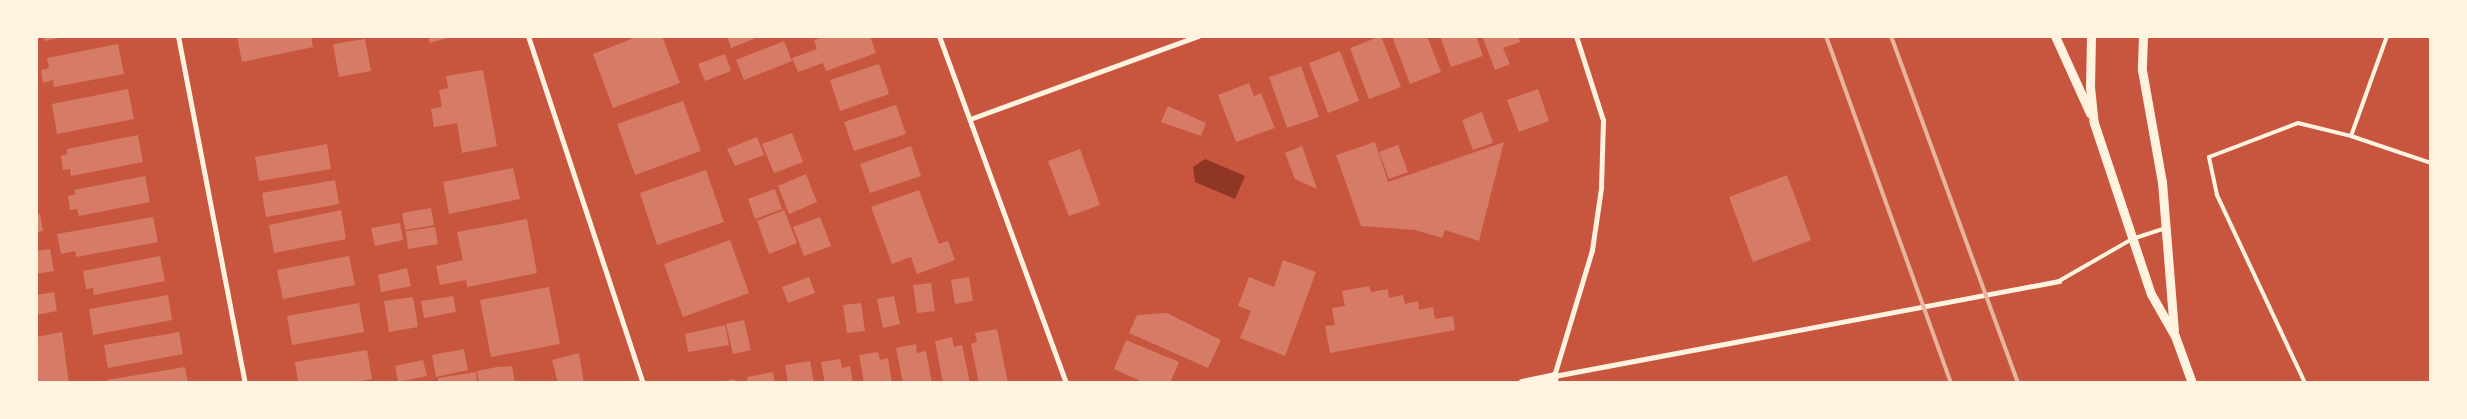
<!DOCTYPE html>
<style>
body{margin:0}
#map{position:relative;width:2467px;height:419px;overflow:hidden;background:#c8553d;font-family:"DM Sans",sans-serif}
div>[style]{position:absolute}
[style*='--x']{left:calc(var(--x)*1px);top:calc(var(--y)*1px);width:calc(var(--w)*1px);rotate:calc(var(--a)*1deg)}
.water>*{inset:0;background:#8f3625}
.building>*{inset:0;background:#d67c66}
.service>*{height:4px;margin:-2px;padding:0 2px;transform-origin:2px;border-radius:2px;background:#fff3e0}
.minor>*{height:5px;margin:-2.5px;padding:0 2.5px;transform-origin:2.5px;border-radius:2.5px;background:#fff3e0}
.tertiary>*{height:9px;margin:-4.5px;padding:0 4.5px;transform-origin:4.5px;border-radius:4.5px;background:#fff3e0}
.rail>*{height:4px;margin:-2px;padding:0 2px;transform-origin:2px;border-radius:2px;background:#e9b49f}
span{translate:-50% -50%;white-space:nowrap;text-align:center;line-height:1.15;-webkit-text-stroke:5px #fff3e0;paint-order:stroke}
.frame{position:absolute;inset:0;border:38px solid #fff3e0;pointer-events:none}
</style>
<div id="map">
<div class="water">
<i style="clip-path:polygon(1205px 159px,1245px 176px,1235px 199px,1195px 182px,1193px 167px)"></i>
</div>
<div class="building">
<i style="clip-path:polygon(43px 36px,65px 36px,65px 37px,44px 41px)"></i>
<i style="clip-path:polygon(237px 36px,311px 36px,313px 47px,242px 62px)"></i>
<i style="clip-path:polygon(428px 36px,450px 36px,451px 37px,430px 43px)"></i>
<i style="clip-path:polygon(639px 36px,662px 36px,680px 83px,613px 108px,593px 54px)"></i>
<i style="clip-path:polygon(727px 36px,761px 36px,731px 48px)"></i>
<i style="clip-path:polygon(826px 36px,870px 36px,876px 53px,826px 71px,823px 63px,798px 72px,792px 58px,817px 49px,814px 40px)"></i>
<i style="clip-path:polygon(1381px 36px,1401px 87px,1369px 99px,1350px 48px)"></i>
<i style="clip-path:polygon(1392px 36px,1427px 36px,1441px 72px,1410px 84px)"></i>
<i style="clip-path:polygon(1440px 36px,1476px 36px,1483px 56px,1451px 67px)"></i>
<i style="clip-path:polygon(1482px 36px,1518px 36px,1520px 42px,1503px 48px,1510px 64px,1495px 70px)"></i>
<i style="clip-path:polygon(365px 39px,371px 71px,339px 77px,333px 44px)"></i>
<i style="clip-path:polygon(784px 41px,792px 61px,744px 80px,736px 60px)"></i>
<i style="clip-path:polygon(118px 44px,124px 74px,54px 87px,53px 80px,43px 83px,41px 70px,49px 68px,47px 58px)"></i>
<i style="clip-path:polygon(1340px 51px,1359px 101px,1328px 113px,1309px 63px)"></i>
<i style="clip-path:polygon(725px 54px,731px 71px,705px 81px,698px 64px)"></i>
<i style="clip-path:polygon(879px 64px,889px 94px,840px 111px,830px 80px)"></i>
<i style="clip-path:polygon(1301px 66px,1319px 117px,1287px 128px,1269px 77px)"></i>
<i style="clip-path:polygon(483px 70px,497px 146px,462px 153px,457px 123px,434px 127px,431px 109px,442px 107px,439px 90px,448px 88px,446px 76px)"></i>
<i style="clip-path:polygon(1249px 83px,1254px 96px,1261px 93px,1275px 128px,1236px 142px,1218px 95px)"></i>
<i style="clip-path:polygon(128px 89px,134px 119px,57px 134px,52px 104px)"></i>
<i style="clip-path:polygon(1538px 89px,1549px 121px,1519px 132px,1507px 100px)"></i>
<i style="clip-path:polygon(683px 101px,701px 151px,635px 175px,617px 124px)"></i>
<i style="clip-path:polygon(896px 105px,906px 134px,854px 151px,844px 122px)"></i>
<i style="clip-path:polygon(1168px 106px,1206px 123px,1201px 136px,1161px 122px)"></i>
<i style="clip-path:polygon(1482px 112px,1493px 143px,1473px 150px,1462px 120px)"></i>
<i style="clip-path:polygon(792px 133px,803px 162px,774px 173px,762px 144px)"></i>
<i style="clip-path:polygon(138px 135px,143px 162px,71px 176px,70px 169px,63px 170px,61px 156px,67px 154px,67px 149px)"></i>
<i style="clip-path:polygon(757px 137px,764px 155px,735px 166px,727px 149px)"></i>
<i style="clip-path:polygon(1375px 142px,1388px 182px,1504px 142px,1479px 241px,1445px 230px,1442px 238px,1415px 230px,1361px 226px,1336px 155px)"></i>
<i style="clip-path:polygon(327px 144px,331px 169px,259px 181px,255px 157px)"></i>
<i style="clip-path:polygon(1398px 145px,1408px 172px,1389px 179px,1379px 152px)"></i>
<i style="clip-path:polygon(911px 146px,921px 176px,870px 193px,860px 164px)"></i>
<i style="clip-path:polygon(1302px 146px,1317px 189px,1295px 179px,1285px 153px)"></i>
<i style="clip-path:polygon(1080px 149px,1100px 205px,1069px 216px,1048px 161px)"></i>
<i style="clip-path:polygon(513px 168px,520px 199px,449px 214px,443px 182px)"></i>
<i style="clip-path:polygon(706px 170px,724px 222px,657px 245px,640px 193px)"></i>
<i style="clip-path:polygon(806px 174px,817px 202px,789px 214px,778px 186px)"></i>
<i style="clip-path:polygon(1787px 175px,1811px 240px,1753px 262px,1729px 197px)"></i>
<i style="clip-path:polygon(145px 176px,150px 202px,79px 216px,77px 209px,70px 210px,68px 196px,76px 194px,74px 190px)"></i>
<i style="clip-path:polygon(335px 180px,339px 204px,266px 217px,262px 193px)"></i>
<i style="clip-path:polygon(775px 189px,782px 209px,755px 219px,748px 199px)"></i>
<i style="clip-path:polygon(919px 190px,939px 244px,948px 241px,955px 260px,917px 274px,911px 257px,892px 264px,871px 207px)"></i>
<i style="clip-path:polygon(431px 208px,434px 225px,405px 230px,402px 213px)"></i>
<i style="clip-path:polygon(341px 210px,346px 239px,274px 253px,269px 225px)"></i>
<i style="clip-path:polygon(784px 210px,797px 243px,769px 254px,757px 221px)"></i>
<i style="clip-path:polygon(36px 214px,40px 214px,43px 231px,36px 232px)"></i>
<i style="clip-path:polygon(153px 217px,158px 242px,76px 257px,75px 251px,61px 254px,57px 234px)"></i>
<i style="clip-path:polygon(820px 217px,831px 246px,804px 256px,793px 227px)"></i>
<i style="clip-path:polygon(527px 219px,537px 273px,467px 287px,466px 280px,440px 285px,436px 266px,463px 260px,457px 232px)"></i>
<i style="clip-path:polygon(400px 223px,403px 240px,375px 246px,371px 228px)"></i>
<i style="clip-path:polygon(435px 227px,438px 244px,408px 249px,406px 231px)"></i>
<i style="clip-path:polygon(730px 240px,749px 293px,683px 317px,664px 264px)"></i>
<i style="clip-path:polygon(50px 249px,54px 271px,36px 274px,36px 251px)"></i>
<i style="clip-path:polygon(160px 256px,165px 281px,94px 295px,93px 288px,86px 289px,83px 271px)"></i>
<i style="clip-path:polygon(349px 256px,355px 285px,283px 299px,277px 270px)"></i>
<i style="clip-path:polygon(1283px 260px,1316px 272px,1285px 356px,1240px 338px,1251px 311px,1238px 306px,1249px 277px,1274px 287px)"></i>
<i style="clip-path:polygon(407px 268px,411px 286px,381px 292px,378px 275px)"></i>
<i style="clip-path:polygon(809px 277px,815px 293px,788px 303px,782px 287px)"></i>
<i style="clip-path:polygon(969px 277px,973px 301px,955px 304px,951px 280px)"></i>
<i style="clip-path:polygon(931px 283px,935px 311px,917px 313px,913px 285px)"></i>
<i style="clip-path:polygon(1369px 286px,1371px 292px,1388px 289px,1389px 298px,1403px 295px,1405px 304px,1418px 301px,1419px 310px,1433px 307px,1435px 319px,1453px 316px,1455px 330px,1330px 353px,1325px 326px,1335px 325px,1332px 308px,1345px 306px,1342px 291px)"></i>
<i style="clip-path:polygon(549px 287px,560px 344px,491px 357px,480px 300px)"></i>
<i style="clip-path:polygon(54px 292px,57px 311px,36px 315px,36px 295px)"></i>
<i style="clip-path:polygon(168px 295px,172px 320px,93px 335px,89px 309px)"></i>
<i style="clip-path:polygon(453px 296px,456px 312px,424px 318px,421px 301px)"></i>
<i style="clip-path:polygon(894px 296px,900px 324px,883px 328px,877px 299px)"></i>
<i style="clip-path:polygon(413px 297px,418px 327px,389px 332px,384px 301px)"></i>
<i style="clip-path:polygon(359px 303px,364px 332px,292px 345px,287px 316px)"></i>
<i style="clip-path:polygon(861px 303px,865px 331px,847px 333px,843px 305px)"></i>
<i style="clip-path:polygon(1167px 313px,1221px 340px,1208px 368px,1129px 333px,1137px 315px)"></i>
<i style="clip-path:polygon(744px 320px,751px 350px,733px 354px,726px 324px)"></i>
<i style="clip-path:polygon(725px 325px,729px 345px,688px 352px,685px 334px)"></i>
<i style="clip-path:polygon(997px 329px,1008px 383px,979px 383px,971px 344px,977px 342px,975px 333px)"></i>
<i style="clip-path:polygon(62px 332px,69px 383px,36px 383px,36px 337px)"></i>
<i style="clip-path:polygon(179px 332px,183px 354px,108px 368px,104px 345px)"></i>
<i style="clip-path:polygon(952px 337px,954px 347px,962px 345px,970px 383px,943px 383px,935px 341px)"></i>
<i style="clip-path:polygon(1126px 340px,1179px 362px,1170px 383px,1145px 383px,1114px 369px)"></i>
<i style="clip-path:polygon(916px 344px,917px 353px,926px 351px,932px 383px,903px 383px,896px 348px)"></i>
<i style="clip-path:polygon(464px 349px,468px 370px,436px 377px,432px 355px)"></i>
<i style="clip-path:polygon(367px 350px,372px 379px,350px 383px,298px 383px,295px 362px)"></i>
<i style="clip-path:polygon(878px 352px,880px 360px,888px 358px,892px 383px,864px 383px,859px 355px)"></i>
<i style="clip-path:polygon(579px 353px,584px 383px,558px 383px,552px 360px)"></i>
<i style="clip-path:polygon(840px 359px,842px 368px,850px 366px,853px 383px,825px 383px,821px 362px)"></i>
<i style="clip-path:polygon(423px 360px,427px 376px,398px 382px,395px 366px)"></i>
<i style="clip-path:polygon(810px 361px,814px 383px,788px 383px,785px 365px)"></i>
<i style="clip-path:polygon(185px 367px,188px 383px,108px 383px,107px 380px)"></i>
<i style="clip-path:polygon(497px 367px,512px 366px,515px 383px,479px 383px,477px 371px)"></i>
<i style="clip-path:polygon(476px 372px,477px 383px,438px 383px,438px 378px)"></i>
<i style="clip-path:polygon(773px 372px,775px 383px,748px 383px,747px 377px)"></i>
<i style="clip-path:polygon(735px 379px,736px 383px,720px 383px,720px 382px)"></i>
</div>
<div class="service">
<i style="--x:2387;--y:36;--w:106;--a:109.8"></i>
<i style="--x:2351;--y:136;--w:84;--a:18.6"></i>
<i style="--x:2059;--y:281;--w:84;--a:-29.9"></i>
<i style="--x:2132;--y:239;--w:36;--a:-18"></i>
<i style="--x:2305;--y:383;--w:208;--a:-115.1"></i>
<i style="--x:2217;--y:195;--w:39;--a:-102"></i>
<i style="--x:2209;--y:157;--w:95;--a:-20.9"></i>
<i style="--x:2298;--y:123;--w:55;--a:13.8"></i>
</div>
<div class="minor">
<i style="--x:178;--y:36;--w:353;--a:79.1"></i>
<i style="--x:528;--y:36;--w:366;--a:71.7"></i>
<i style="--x:939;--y:36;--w:370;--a:69.9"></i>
<i style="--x:1576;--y:36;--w:88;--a:72.2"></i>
<i style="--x:1603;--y:120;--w:68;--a:91.7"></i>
<i style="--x:1601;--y:188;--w:63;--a:98.3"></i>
<i style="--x:1592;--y:250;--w:132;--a:106.8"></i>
<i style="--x:1554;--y:376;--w:514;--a:-10.65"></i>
<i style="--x:970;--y:119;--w:243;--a:-20"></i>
</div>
<div class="tertiary">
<i style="--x:2055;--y:36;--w:85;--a:65.6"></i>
<i style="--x:2091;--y:36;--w:51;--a:91.1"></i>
<i style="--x:2090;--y:87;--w:36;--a:84"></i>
<i style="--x:2094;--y:123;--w:180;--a:71.6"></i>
<i style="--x:2151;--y:294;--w:48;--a:60.3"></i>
<i style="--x:2175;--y:336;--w:50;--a:70.1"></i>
<i style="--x:2143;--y:36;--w:34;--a:92"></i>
<i style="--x:2142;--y:70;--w:114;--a:79.9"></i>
<i style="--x:2162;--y:182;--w:149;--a:85.4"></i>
<i style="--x:1522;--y:383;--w:33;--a:-12"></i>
<i style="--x:1554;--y:376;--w:7;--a:106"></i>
</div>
<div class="rail">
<i style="--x:1826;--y:36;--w:369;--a:70.2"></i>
<i style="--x:1891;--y:36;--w:370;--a:69.9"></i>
</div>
<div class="frame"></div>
</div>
